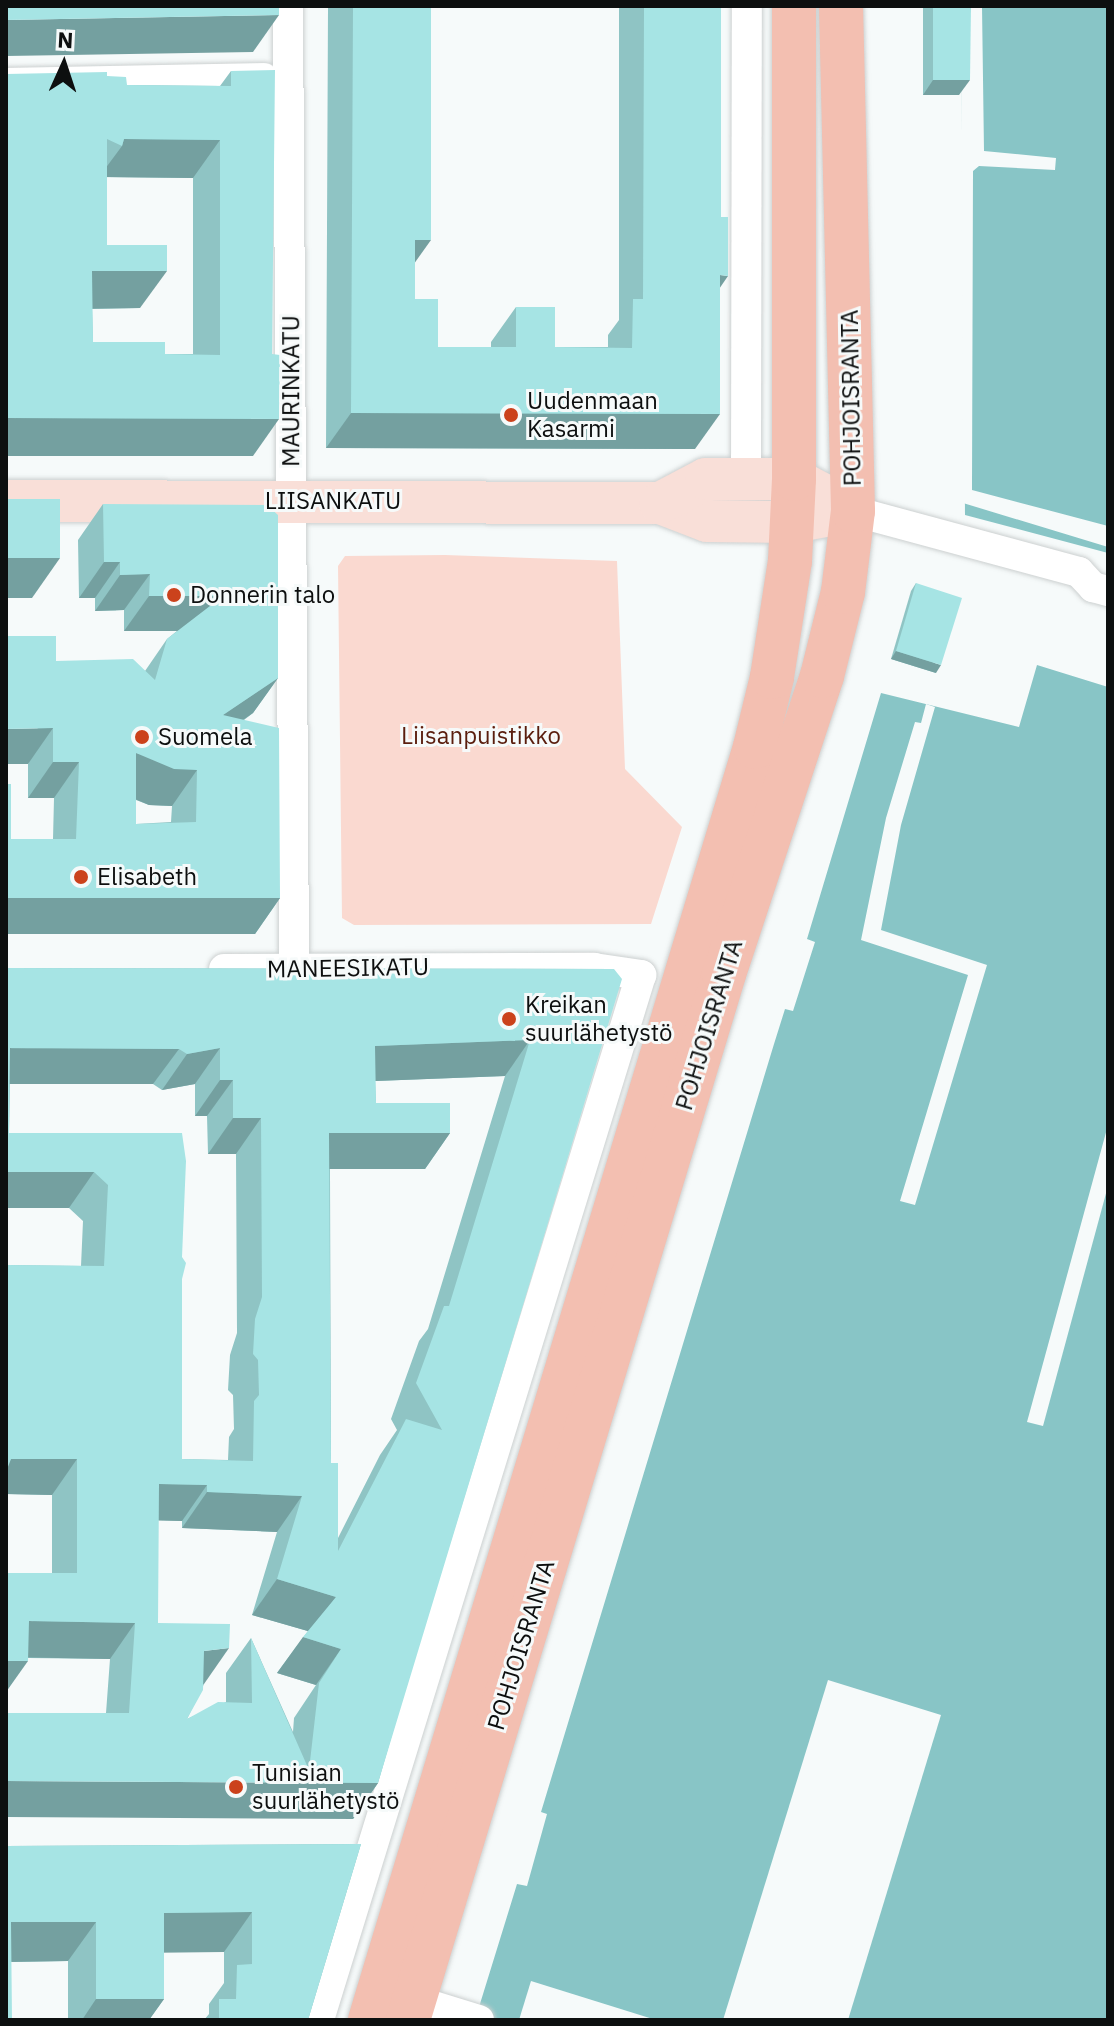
<!DOCTYPE html>
<meta charset="utf-8">
<style>
body{margin:0}
#map{position:relative;width:1114px;height:2026px;overflow:hidden;background:#f6fafa;font-family:"IBM Plex Sans",sans-serif}
div>[style]{position:absolute}
[style*='--x']{left:calc(var(--x)*1px);top:calc(var(--y)*1px);width:calc(var(--w)*1px);rotate:calc(var(--a)*1deg)}
.green>*{inset:0;background:#fad9d0}
.water>*{inset:0;background:#88c5c6}
.pier>*{inset:0;background:#f6fafa}
.roads{filter:drop-shadow(0 0 2px #ccd0d0) drop-shadow(0 0 2px #ccd0d0)}
.street>*{height:30px;margin:-15px;padding:0 15px;transform-origin:15px;border-radius:15px;background:#fff}
.secondary>*{height:42px;margin:-21px;padding:0 21px;transform-origin:21px;border-radius:21px;background:#f9dfd8}
.primary>*{height:44px;margin:-22px;padding:0 22px;transform-origin:22px;border-radius:22px;background:#f3bfb1}
.wall>*{inset:0;background:#8fc4c4}
.shaded-wall>*{inset:0;background:#74a0a0}
.building>*{inset:0;background:#a6e4e4}
.dots>*{width:22px;height:22px;translate:-50% -50%;box-sizing:border-box;border:4px solid #f6fafa;border-radius:50%}
span{translate:-50% -50%;white-space:nowrap;text-align:center;line-height:1.15;-webkit-text-stroke:6px #f6fafa;paint-order:stroke}
.street-label{font-size:24px;color:#0d0f0f}
.poi-label{font-size:24px;color:#0d0f0f}
.left{translate:0 -50%;text-align:left}
.park-label{font-size:24px;color:#5a1e0e}
.frame{position:absolute;inset:0;border:8px solid #0d0f0f;pointer-events:none}
.north{position:absolute;left:24px;top:24px;width:80px;height:80px;-webkit-text-stroke:6px #f6fafa;paint-order:stroke;rotate:3deg;font-size:22px;font-weight:700;line-height:32px;text-align:center;color:#0d0f0f}
.north::after{content:'';display:block;margin:auto;width:28px;height:36px;background:#0d0f0f;clip-path:polygon(50% 0,100% 100%,50% 72%,0 100%)}
</style>
<div id="map">
<div class="green">
<i style="clip-path:polygon(445px 555px,617px 561px,625px 769px,682px 827px,651px 924px,354px 925px,342px 918px,338px 566px,345px 556px)"></i>
</div>
<div class="water">
<i style="clip-path:polygon(961px 6px,1108px 6px,1108px 553px,965px 515px)"></i>
<i style="clip-path:polygon(1037px 665px,1108px 687px,1108px 2020px,475px 2020px,517px 1884px,527px 1886px,547px 1814px,541px 1812px,774px 1044px,785px 1009px,793px 1011px,815px 942px,807px 939px,881px 693px,1019px 727px)"></i>
</div>
<div class="pier">
<i style="clip-path:polygon(961px 6px,982px 6px,984px 151px,1056px 158px,1055px 170px,979px 166px,973px 171px,972px 490px,1108px 526px,1108px 547px,963px 503px)"></i>
<i style="clip-path:polygon(926px 704px,935px 707px,901px 825px,881px 930px,987px 965px,915px 1205px,900px 1201px,968px 975px,861px 940px,886px 818px,915px 722px,921px 723px)"></i>
<i style="clip-path:polygon(1108px 1125px,1108px 1186px,1043px 1426px,1027px 1422px)"></i>
<i style="clip-path:polygon(828px 1680px,941px 1715px,848px 2020px,723px 2020px)"></i>
<i style="clip-path:polygon(531px 1981px,656px 2020px,519px 2020px)"></i>
</div>
<div class="roads">
<div class="street">
<i style="--x:288;--y:6;--w:962;--a:89.64"></i>
<i style="--x:6;--y:83;--w:258;--a:-1.1"></i>
<i style="--x:746;--y:479;--w:473;--a:-89.9"></i>
<i style="--x:853;--y:511;--w:234;--a:15.1"></i>
<i style="--x:1079;--y:572;--w:21;--a:47"></i>
<i style="--x:1093;--y:587;--w:16;--a:15"></i>
<i style="--x:224;--y:969;--w:370;--a:-0.2"></i>
<i style="--x:594;--y:968;--w:48;--a:8.5"></i>
<i style="--x:641;--y:975;--w:1093;--a:107.13"></i>
<i style="--x:414;--y:2000;--w:68;--a:17.1"></i>
</div>
<div class="secondary">
<i style="--x:6;--y:501;--w:654;--a:0.18"></i>
<i style="--x:660;--y:503;--w:50;--a:21"></i>
<i style="--x:707;--y:521;--w:85;--a:0.7"></i>
<i style="--x:792;--y:522;--w:62;--a:-10.2"></i>
<i style="--x:660;--y:503;--w:52;--a:-27.6"></i>
<i style="--x:706;--y:479;--w:88;--a:0"></i>
<i style="--x:794;--y:479;--w:34;--a:28"></i>
</div>
<div class="primary">
<i style="--x:370;--y:2020;--w:1330;--a:-73.17"></i>
<i style="--x:755;--y:747;--w:72;--a:-76.3"></i>
<i style="--x:772;--y:677;--w:117;--a:-81.2"></i>
<i style="--x:790;--y:561;--w:82;--a:-87.2"></i>
<i style="--x:794;--y:479;--w:473;--a:-90"></i>
<i style="--x:408;--y:2020;--w:1093;--a:-73.19"></i>
<i style="--x:724;--y:974;--w:314;--a:-71.8"></i>
<i style="--x:822;--y:676;--w:87;--a:-76"></i>
<i style="--x:843;--y:592;--w:82;--a:-83"></i>
<i style="--x:853;--y:511;--w:505;--a:-91.36"></i>
</div>
</div>
<div class="wall">
<i style="clip-path:polygon(328px 6px,431px 6px,415px 263px,415px 299px,438px 347px,491px 347px,491px 342px,516px 307px,555px 347px,608px 347px,608px 335px,619px 320px,619px 6px,721px 6px,720px 287px,695px 449px,326px 448px)"></i>
<i style="clip-path:polygon(923px 6px,971px 6px,959px 95px,923px 95px)"></i>
<i style="clip-path:polygon(evenodd,231px 71px,253px 456px,6px 456px,107px 76px,127px 85px,220px 86px,231px 71px,107px 177px,193px 178px,193px 354px,165px 354px,93px 342px,92px 309px,140px 308px,107px 245px,107px 177px)"></i>
<i style="clip-path:polygon(evenodd,103px 504px,278px 678px,253px 713px,244px 720px,280px 898px,255px 934px,11px 839px,53px 839px,54px 798px,28px 798px,28px 764px,56px 661px,145px 671px,167px 639px,177px 631px,124px 631px,124px 610px,95px 611px,95px 598px,79px 598px,78px 540px,103px 504px,136px 800px,149px 805px,172px 806px,171px 822px,136px 824px,136px 800px)"></i>
<i style="clip-path:polygon(916px 583px,936px 673px,891px 659px,911px 591px)"></i>
<i style="clip-path:polygon(evenodd,6px 968px,614px 969px,378px 1783px,353px 1819px,106px 1713px,110px 1659px,28px 1658px,6px 1692px,52px 1573px,52px 1495px,6px 1494px,6px 968px,505px 1076px,428px 1329px,419px 1341px,391px 1419px,397px 1430px,380px 1455px,338px 1538px,331px 1463px,330px 1169px,425px 1169px,450px 1133px,376px 1103px,375px 1081px,505px 1076px,6px 968px,10px 1084px,153px 1084px,162px 1090px,195px 1084px,195px 1116px,207px 1116px,208px 1154px,236px 1154px,237px 1333px,230px 1355px,228px 1390px,233px 1395px,234px 1429px,229px 1437px,228px 1460px,182px 1459px,182px 1133px,9px 1133px,10px 1084px,6px 968px,8px 1208px,69px 1208px,83px 1221px,81px 1266px,8px 1265px,8px 1208px,6px 968px,158px 1520px,182px 1521px,182px 1528px,277px 1532px,252px 1615px,308px 1631px,277px 1673px,316px 1685px,294px 1718px,293px 1732px,251px 1638px,226px 1673px,226px 1702px,187px 1719px,204px 1684px,158px 1623px,158px 1520px)"></i>
<i style="clip-path:polygon(361px 1844px,308px 2020px,204px 2020px,209px 2014px,209px 2004px,224px 1983px,224px 1952px,164px 1952px,164px 1999px,149px 2020px,68px 2020px,68px 1961px,12px 1962px,6px 1846px)"></i>
</div>
<div class="shaded-wall">
<i style="clip-path:polygon(279px 15px,253px 52px,6px 56px,6px 20px)"></i>
<i style="clip-path:polygon(933px 80px,970px 80px,959px 95px,923px 95px)"></i>
<i style="clip-path:polygon(124px 139px,220px 140px,193px 178px,99px 177px,122px 146px)"></i>
<i style="clip-path:polygon(415px 240px,431px 240px,406px 275px)"></i>
<i style="clip-path:polygon(92px 271px,167px 271px,140px 308px,65px 309px)"></i>
<i style="clip-path:polygon(720px 275px,728px 276px,704px 311px)"></i>
<i style="clip-path:polygon(351px 413px,720px 414px,695px 449px,326px 448px)"></i>
<i style="clip-path:polygon(6px 418px,279px 419px,253px 456px,6px 456px)"></i>
<i style="clip-path:polygon(6px 558px,60px 558px,32px 598px,6px 598px)"></i>
<i style="clip-path:polygon(104px 562px,120px 562px,95px 598px,79px 598px)"></i>
<i style="clip-path:polygon(150px 574px,124px 610px,95px 611px,120px 575px)"></i>
<i style="clip-path:polygon(149px 596px,223px 596px,198px 631px,124px 631px)"></i>
<i style="clip-path:polygon(896px 651px,941px 665px,936px 673px,891px 659px)"></i>
<i style="clip-path:polygon(278px 678px,253px 713px,198px 751px,223px 715px)"></i>
<i style="clip-path:polygon(53px 728px,28px 764px,6px 764px,6px 729px)"></i>
<i style="clip-path:polygon(136px 753px,197px 770px,172px 806px,149px 805px,111px 789px)"></i>
<i style="clip-path:polygon(53px 762px,79px 762px,54px 798px,28px 798px)"></i>
<i style="clip-path:polygon(6px 898px,280px 898px,255px 934px,6px 934px)"></i>
<i style="clip-path:polygon(530px 1040px,505px 1076px,350px 1082px,375px 1046px)"></i>
<i style="clip-path:polygon(10px 1048px,179px 1049px,153px 1084px,6px 1084px)"></i>
<i style="clip-path:polygon(220px 1048px,195px 1084px,162px 1090px,187px 1054px)"></i>
<i style="clip-path:polygon(220px 1080px,233px 1080px,207px 1116px,195px 1116px)"></i>
<i style="clip-path:polygon(233px 1118px,261px 1118px,236px 1154px,208px 1154px)"></i>
<i style="clip-path:polygon(329px 1133px,450px 1133px,425px 1169px,304px 1169px)"></i>
<i style="clip-path:polygon(8px 1172px,94px 1172px,69px 1208px,6px 1208px)"></i>
<i style="clip-path:polygon(11px 1459px,77px 1459px,52px 1495px,6px 1494px,6px 1466px)"></i>
<i style="clip-path:polygon(159px 1484px,207px 1485px,182px 1521px,133px 1520px)"></i>
<i style="clip-path:polygon(207px 1492px,302px 1496px,277px 1532px,182px 1528px)"></i>
<i style="clip-path:polygon(277px 1579px,336px 1597px,311px 1632px,252px 1615px)"></i>
<i style="clip-path:polygon(29px 1621px,135px 1623px,110px 1659px,6px 1657px)"></i>
<i style="clip-path:polygon(303px 1637px,341px 1649px,316px 1685px,277px 1673px)"></i>
<i style="clip-path:polygon(229px 1648px,204px 1684px,179px 1687px,204px 1651px)"></i>
<i style="clip-path:polygon(6px 1661px,28px 1661px,6px 1692px)"></i>
<i style="clip-path:polygon(6px 1781px,378px 1783px,353px 1819px,6px 1817px)"></i>
<i style="clip-path:polygon(252px 1912px,224px 1952px,136px 1953px,164px 1913px)"></i>
<i style="clip-path:polygon(11px 1922px,96px 1922px,68px 1961px,6px 1962px)"></i>
<i style="clip-path:polygon(96px 1999px,164px 1999px,149px 2020px,82px 2020px)"></i>
</div>
<div class="building">
<i style="clip-path:polygon(6px 6px,279px 6px,279px 15px,6px 20px)"></i>
<i style="clip-path:polygon(353px 6px,431px 6px,431px 240px,415px 240px,415px 299px,438px 299px,438px 347px,516px 347px,516px 307px,555px 307px,555px 347px,632px 348px,633px 299px,643px 299px,644px 6px,721px 6px,721px 217px,728px 217px,728px 276px,720px 275px,720px 414px,351px 413px)"></i>
<i style="clip-path:polygon(933px 6px,971px 6px,970px 80px,933px 80px)"></i>
<i style="clip-path:polygon(evenodd,275px 70px,272px 354px,280px 355px,279px 419px,6px 418px,6px 74px,107px 72px,107px 76px,126px 77px,127px 85px,231px 86px,231px 71px,275px 70px,107px 139px,122px 146px,124px 139px,220px 140px,220px 355px,165px 354px,165px 342px,93px 342px,92px 271px,167px 271px,167px 245px,107px 245px,107px 139px)"></i>
<i style="clip-path:polygon(6px 499px,60px 499px,60px 558px,6px 558px)"></i>
<i style="clip-path:polygon(evenodd,103px 504px,267px 505px,278px 515px,278px 678px,223px 715px,279px 728px,280px 898px,6px 898px,6px 784px,11px 784px,11px 839px,76px 839px,79px 762px,53px 762px,53px 728px,6px 729px,6px 636px,56px 636px,56px 661px,133px 659px,155px 680px,167px 639px,223px 596px,149px 596px,150px 574px,120px 575px,120px 562px,104px 562px,103px 504px,136px 753px,174px 769px,197px 770px,196px 822px,136px 824px,136px 753px)"></i>
<i style="clip-path:polygon(916px 583px,962px 598px,941px 665px,896px 651px)"></i>
<i style="clip-path:polygon(evenodd,6px 968px,614px 969px,622px 979px,378px 1783px,6px 1781px,6px 1713px,129px 1713px,135px 1623px,29px 1621px,28px 1661px,6px 1661px,6px 1573px,77px 1573px,77px 1459px,11px 1459px,6px 1472px,6px 968px,530px 1040px,449px 1306px,444px 1306px,416px 1383px,442px 1430px,406px 1419px,338px 1551px,338px 1463px,331px 1463px,329px 1133px,450px 1133px,450px 1103px,376px 1103px,375px 1046px,530px 1040px,6px 968px,10px 1048px,179px 1049px,187px 1054px,220px 1048px,220px 1080px,233px 1080px,233px 1118px,261px 1118px,262px 1297px,255px 1319px,253px 1354px,258px 1360px,259px 1395px,254px 1401px,253px 1461px,182px 1459px,182px 1279px,186px 1263px,182px 1257px,186px 1161px,182px 1133px,9px 1133px,10px 1048px,6px 968px,8px 1172px,94px 1172px,108px 1185px,104px 1266px,8px 1265px,8px 1172px,6px 968px,159px 1484px,207px 1485px,207px 1492px,302px 1496px,277px 1579px,336px 1597px,303px 1637px,341px 1649px,319px 1683px,309px 1770px,251px 1638px,252px 1703px,218px 1702px,187px 1719px,203px 1690px,204px 1651px,229px 1648px,230px 1624px,158px 1623px,159px 1484px)"></i>
<i style="clip-path:polygon(361px 1844px,308px 2020px,219px 2020px,219px 1999px,236px 1999px,237px 1965px,252px 1964px,252px 1912px,164px 1913px,164px 1999px,96px 1999px,96px 1922px,11px 1922px,12px 2020px,6px 2020px,6px 1846px)"></i>
</div>
<div class="dots">
<i style="left:511px;top:415px;background:#cb421c"></i>
<i style="left:174px;top:595px;background:#cb421c"></i>
<i style="left:142px;top:737px;background:#cb421c"></i>
<i style="left:81px;top:877px;background:#cb421c"></i>
<i style="left:509px;top:1019px;background:#cb421c"></i>
<i style="left:236px;top:1787px;background:#cb421c"></i>
</div>
<div class="street-label">
<span style="left:291px;top:391px;rotate:-90deg">MAURINKATU</span>
<span style="left:851px;top:398px;rotate:-91deg">POHJOISRANTA</span>
<span style="left:333px;top:501px">LIISANKATU</span>
<span style="left:348px;top:968px;rotate:-1deg">MANEESIKATU</span>
<span style="left:709px;top:1025px;rotate:-73deg">POHJOISRANTA</span>
<span style="left:521px;top:1645px;rotate:-73deg">POHJOISRANTA</span>
</div>
<div class="poi-label">
<span class="left" style="left:527px;top:415px">Uudenmaan<br>Kasarmi</span>
<span class="left" style="left:190px;top:595px">Donnerin talo</span>
<span class="left" style="left:158px;top:737px">Suomela</span>
<span class="left" style="left:97px;top:877px">Elisabeth</span>
<span class="left" style="left:525px;top:1019px">Kreikan<br>suurlähetystö</span>
<span class="left" style="left:252px;top:1787px">Tunisian<br>suurlähetystö</span>
</div>
<div class="park-label">
<span style="left:481px;top:736px">Liisanpuistikko</span>
</div>
<div class="frame"></div>
<div class="north">N</div>
</div>
